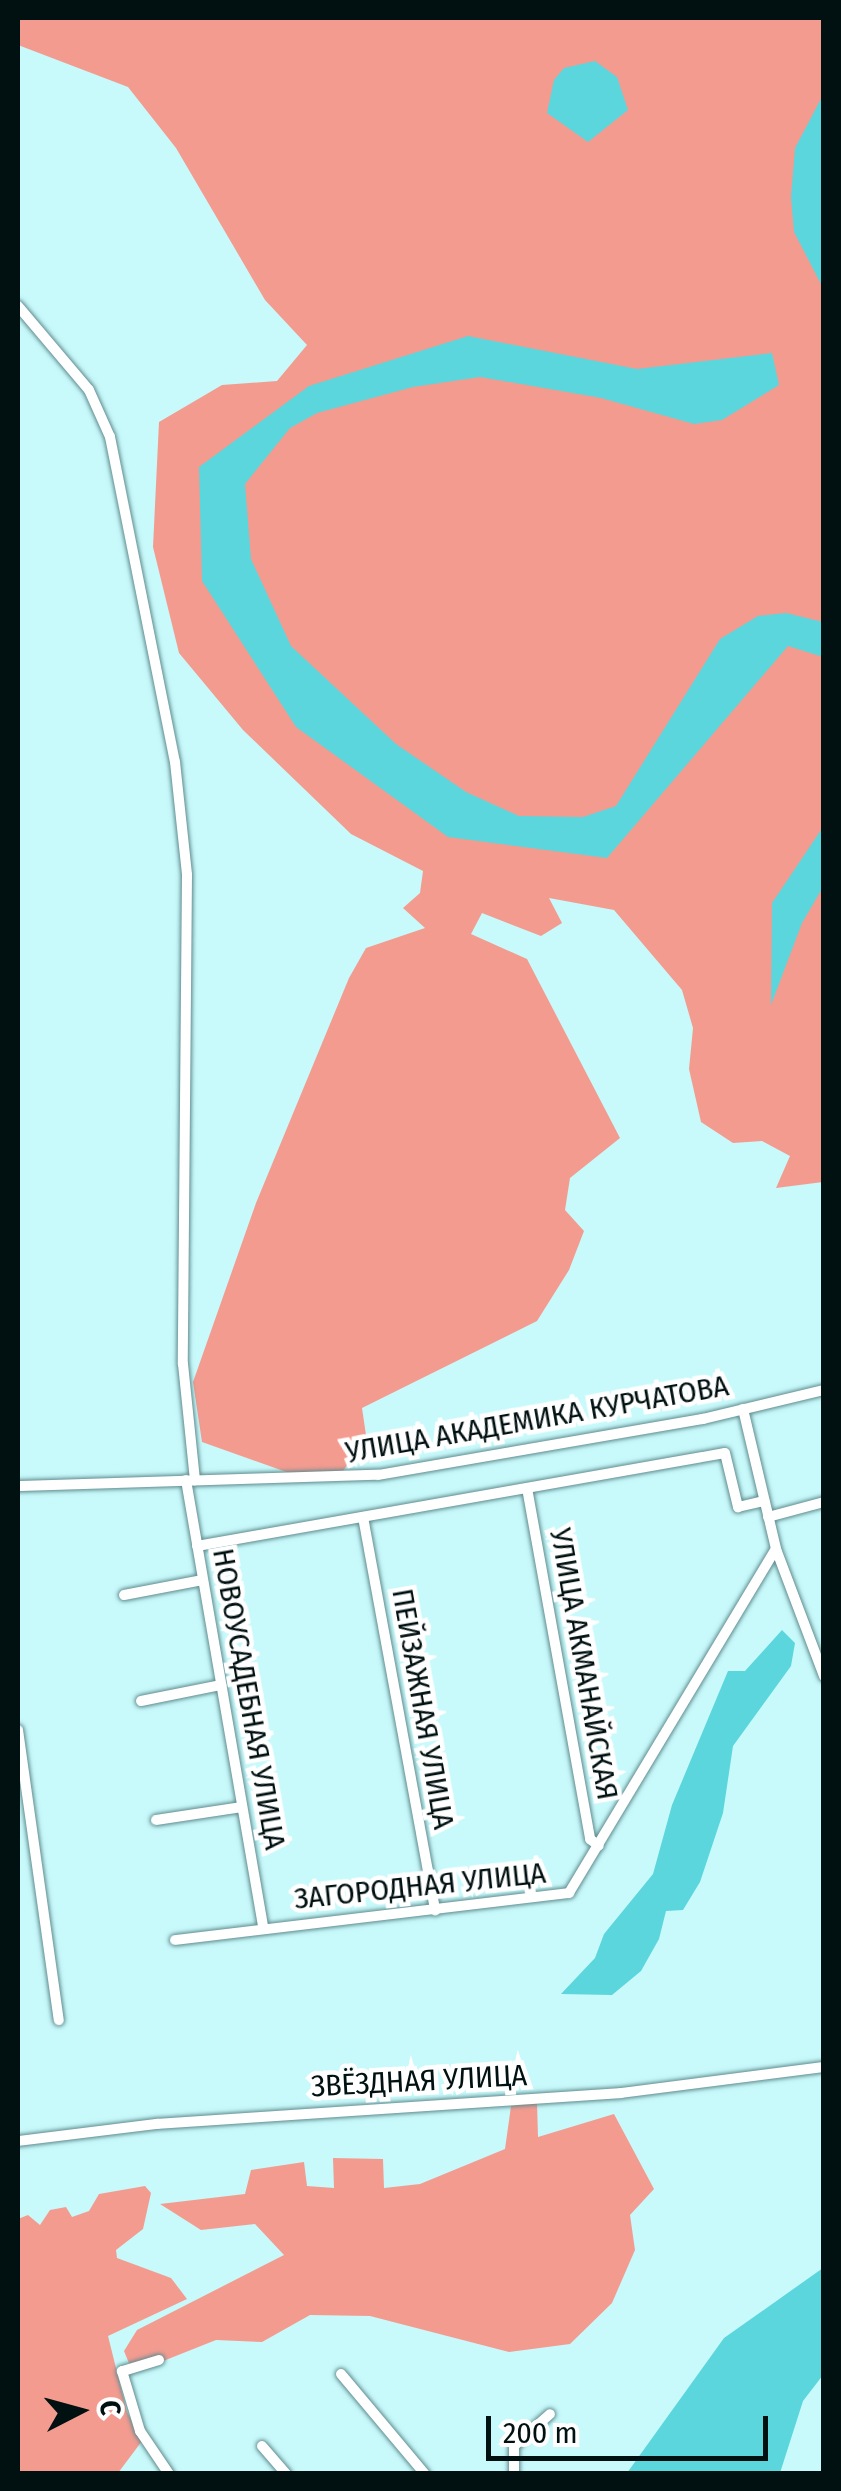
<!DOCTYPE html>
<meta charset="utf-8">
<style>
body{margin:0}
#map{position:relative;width:841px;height:2491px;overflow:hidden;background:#c8f9fb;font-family:"Fira Sans Condensed",sans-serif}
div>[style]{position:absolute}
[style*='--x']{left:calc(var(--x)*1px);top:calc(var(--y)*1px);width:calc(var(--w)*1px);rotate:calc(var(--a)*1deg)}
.forest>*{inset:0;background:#f49b90}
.water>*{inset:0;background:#5ad6dc}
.roads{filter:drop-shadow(0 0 2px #5f8c8f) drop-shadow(0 0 2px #5f8c8f)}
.street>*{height:10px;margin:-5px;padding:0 5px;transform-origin:5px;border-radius:5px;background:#fff}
span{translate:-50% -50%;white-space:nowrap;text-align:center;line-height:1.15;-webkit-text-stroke:9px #fff;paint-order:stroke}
.street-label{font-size:30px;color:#011011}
.frame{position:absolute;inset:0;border:20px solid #011011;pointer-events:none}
.north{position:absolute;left:30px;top:2361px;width:100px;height:100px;-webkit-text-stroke:8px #fff;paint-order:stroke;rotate:84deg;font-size:28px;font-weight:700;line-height:40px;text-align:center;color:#011011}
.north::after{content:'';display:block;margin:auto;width:35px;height:45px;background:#011011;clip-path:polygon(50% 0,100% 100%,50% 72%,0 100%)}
.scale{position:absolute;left:486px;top:2416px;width:282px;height:45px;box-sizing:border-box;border:5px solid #011011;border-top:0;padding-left:12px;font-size:30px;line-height:35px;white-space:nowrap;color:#011011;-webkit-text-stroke:8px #fff;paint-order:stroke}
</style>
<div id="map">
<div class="forest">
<i style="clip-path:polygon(18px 18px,823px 18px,823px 1182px,776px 1188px,790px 1156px,762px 1141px,733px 1143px,701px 1122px,689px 1069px,693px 1028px,682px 990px,614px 910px,549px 898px,562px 923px,541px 936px,482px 913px,471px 934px,527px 959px,620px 1138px,570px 1178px,565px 1210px,584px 1231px,569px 1270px,537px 1321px,362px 1408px,366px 1435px,342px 1473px,292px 1474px,202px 1442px,193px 1382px,256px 1203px,349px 978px,366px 948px,425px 928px,403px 908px,420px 893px,423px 871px,351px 834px,243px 730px,179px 653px,153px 547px,159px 422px,222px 385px,277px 381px,307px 345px,265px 300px,176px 148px,128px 87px,18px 45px)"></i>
<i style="clip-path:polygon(537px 2102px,538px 2137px,614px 2114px,654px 2189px,630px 2215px,635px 2250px,612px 2303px,570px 2344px,509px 2352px,370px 2316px,310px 2315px,262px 2342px,216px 2340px,133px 2373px,124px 2351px,137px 2330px,284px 2255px,255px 2224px,201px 2230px,160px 2204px,245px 2194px,251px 2170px,304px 2162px,307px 2186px,334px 2188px,333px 2158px,383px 2159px,384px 2188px,420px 2184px,505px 2149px,511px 2106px)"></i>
<i style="clip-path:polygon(145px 2186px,151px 2193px,143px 2229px,116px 2250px,117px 2258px,171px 2278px,187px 2299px,108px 2336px,127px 2412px,142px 2441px,118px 2473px,18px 2473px,18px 2219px,28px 2215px,40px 2225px,50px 2210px,66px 2207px,72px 2217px,89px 2211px,99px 2194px)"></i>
</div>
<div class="water">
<i style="clip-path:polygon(595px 61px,617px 77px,628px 110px,588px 142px,547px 113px,554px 80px,564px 68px)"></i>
<i style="clip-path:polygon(823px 95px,823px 288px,794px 232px,791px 197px,795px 148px)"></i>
<i style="clip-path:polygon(468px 336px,637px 369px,772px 353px,779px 385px,722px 420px,694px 424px,601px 398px,480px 377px,413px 387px,317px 413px,290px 428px,245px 484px,251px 559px,291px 646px,396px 744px,466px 792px,519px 816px,583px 817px,616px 806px,720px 639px,758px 616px,786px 613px,823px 622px,823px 657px,788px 646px,607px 858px,448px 837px,296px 727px,202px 581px,199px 467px,309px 386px)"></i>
<i style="clip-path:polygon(823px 827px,823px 887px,802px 923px,771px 1005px,772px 903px)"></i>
<i style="clip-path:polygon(782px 1630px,795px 1643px,791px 1666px,733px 1746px,723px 1813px,700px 1882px,683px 1910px,666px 1911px,659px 1939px,641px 1971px,612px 1995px,561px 1994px,595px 1958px,604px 1934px,653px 1874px,672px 1805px,728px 1671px,745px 1671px)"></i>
<i style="clip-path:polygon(823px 2268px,823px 2375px,803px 2401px,780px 2473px,627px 2473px,724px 2338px)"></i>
</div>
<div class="roads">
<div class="street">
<i style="--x:18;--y:306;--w:110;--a:49.8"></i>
<i style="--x:89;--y:390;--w:51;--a:65.9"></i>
<i style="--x:110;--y:437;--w:331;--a:78.7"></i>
<i style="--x:175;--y:762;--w:114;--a:83.9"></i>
<i style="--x:187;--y:875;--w:489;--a:90.5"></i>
<i style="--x:183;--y:1364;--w:117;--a:84.1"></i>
<i style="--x:743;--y:1409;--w:144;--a:76.7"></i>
<i style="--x:776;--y:1549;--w:136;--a:69.3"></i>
<i style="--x:186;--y:1480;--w:454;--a:80.2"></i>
<i style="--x:18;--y:1486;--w:360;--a:-1.8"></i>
<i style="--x:378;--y:1475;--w:330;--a:-9.8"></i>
<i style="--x:703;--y:1419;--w:124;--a:-13.5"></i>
<i style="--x:527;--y:1488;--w:357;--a:79.8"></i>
<i style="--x:590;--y:1839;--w:11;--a:38"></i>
<i style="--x:363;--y:1517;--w:400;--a:79.6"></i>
<i style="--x:768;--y:1517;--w:58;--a:-15"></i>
<i style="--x:197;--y:1546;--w:536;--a:-9.99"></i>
<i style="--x:725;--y:1453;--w:56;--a:76.5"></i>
<i style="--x:738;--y:1507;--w:27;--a:-13"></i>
<i style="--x:124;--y:1595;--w:80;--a:-10.8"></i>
<i style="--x:141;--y:1701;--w:82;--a:-11.3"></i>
<i style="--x:18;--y:1730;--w:293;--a:82"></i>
<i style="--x:156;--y:1820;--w:87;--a:-8.6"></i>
<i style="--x:175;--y:1940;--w:397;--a:-6.8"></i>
<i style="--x:569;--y:1893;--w:401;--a:-59"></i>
<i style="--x:18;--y:2141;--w:140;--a:-7"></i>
<i style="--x:157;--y:2124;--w:465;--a:-3.8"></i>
<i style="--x:621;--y:2093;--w:205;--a:-7.3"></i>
<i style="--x:159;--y:2360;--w:39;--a:163"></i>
<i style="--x:122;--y:2371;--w:63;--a:73.3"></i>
<i style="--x:140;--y:2431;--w:52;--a:56"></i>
<i style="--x:341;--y:2374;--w:131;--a:50"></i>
<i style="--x:262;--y:2446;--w:37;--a:49"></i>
<i style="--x:514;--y:2474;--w:28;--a:-90"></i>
<i style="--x:514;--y:2446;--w:48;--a:-41.6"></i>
</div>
</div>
<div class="street-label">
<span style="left:537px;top:1419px;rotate:-10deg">УЛИЦА АКАДЕМИКА КУРЧАТОВА</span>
<span style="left:584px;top:1664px;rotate:80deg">УЛИЦА АКМАНАЙСКАЯ</span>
<span style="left:249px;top:1699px;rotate:80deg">НОВОУСАДЕБНАЯ УЛИЦА</span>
<span style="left:423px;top:1709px;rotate:80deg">ПЕЙЗАЖНАЯ УЛИЦА</span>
<span style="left:420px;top:1886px;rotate:-6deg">ЗАГОРОДНАЯ УЛИЦА</span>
<span style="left:419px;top:2081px;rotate:-3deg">ЗВЁЗДНАЯ УЛИЦА</span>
</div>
<div class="frame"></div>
<div class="north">С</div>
<div class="scale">200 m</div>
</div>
